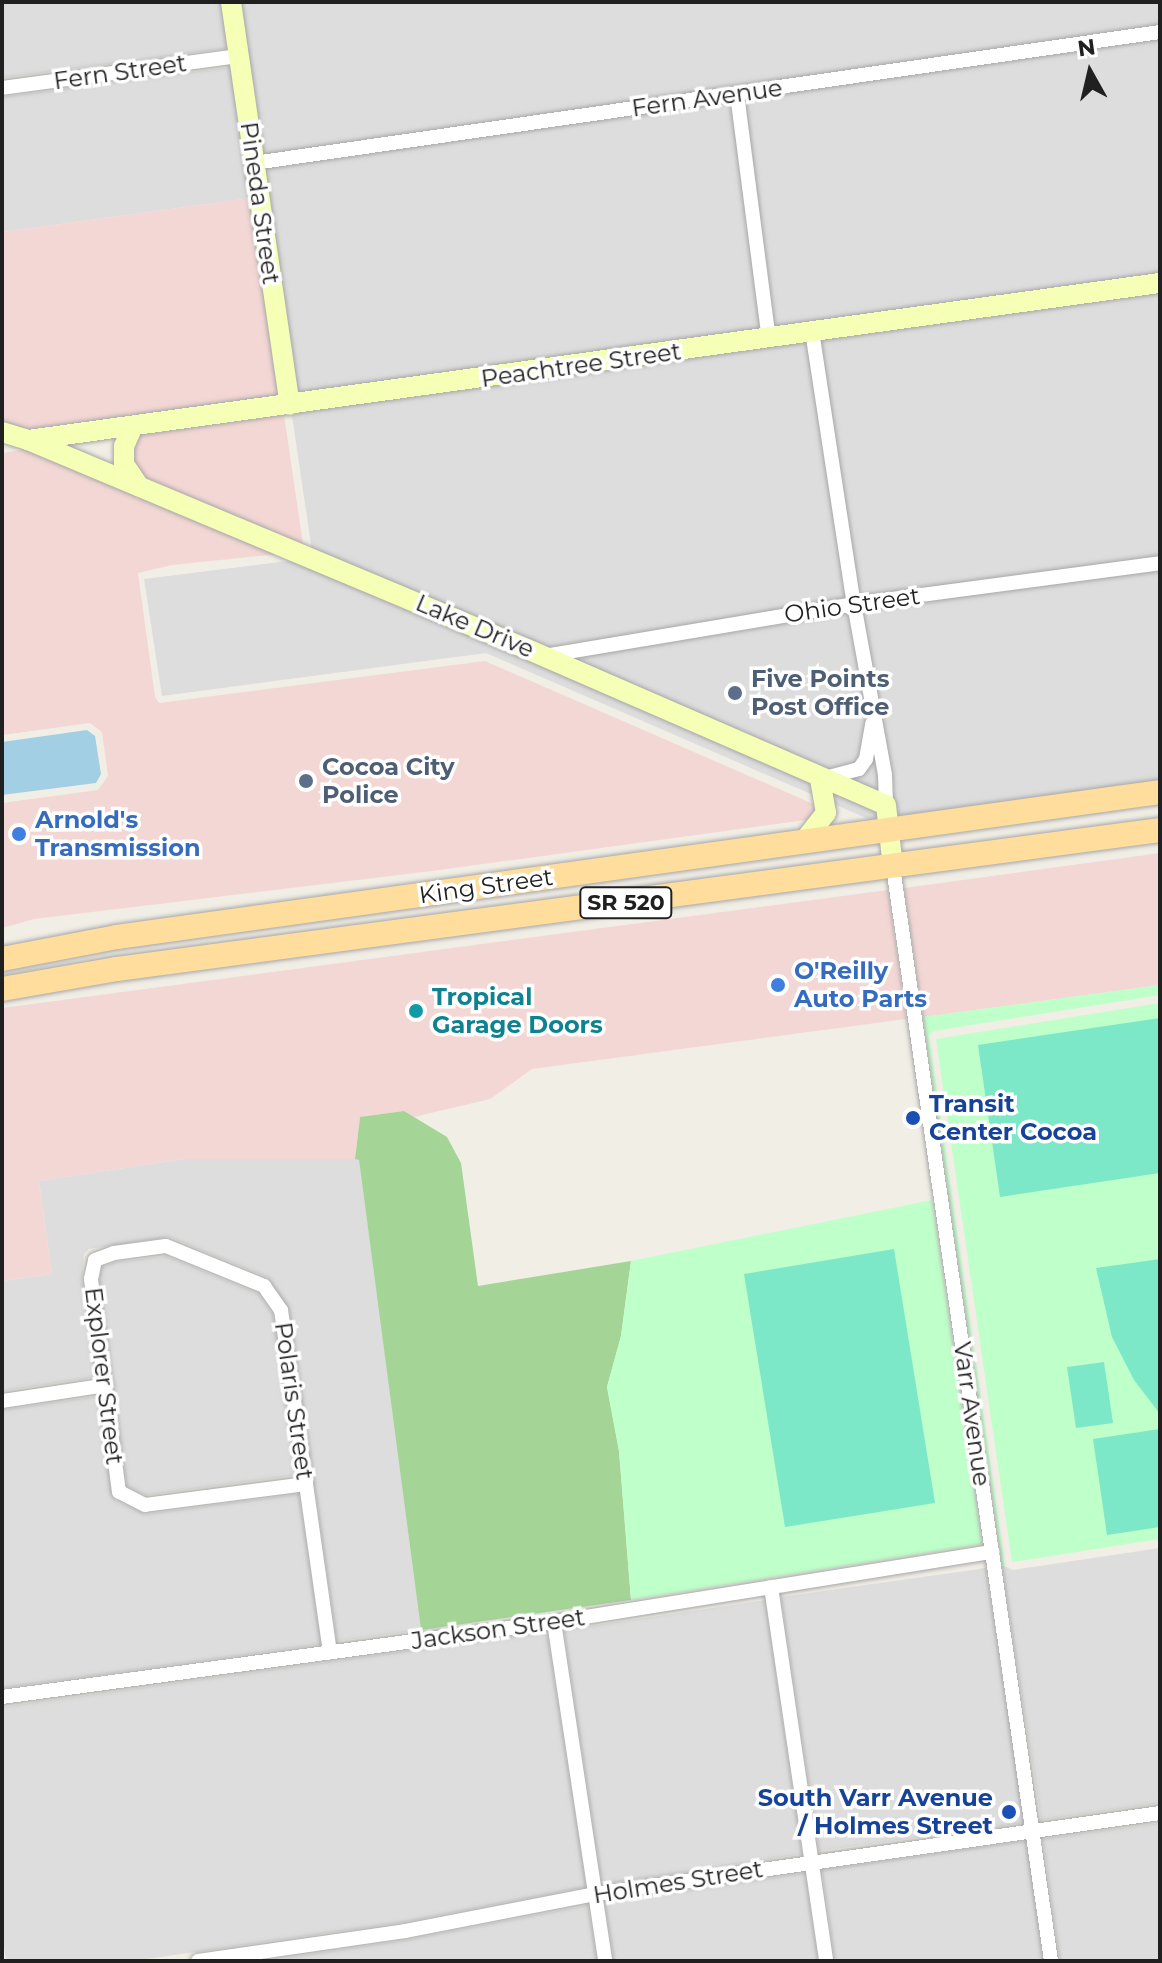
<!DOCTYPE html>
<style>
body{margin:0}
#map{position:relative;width:1162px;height:1963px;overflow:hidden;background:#f1eee6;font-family:Montserrat,sans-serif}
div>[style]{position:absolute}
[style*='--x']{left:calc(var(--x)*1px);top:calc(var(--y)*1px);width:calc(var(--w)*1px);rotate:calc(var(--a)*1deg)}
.residential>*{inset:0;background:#dedddd}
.commercial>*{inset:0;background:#f3d7d4}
.forest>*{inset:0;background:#a4d596}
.park>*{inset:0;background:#bfffca}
.pitch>*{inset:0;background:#7de8c7}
.water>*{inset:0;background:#a2cfe3}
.roads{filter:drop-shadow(0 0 2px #a7a7a7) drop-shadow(0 0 2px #a7a7a7)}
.street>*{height:14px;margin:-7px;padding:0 7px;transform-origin:7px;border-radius:7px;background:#fff}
.secondary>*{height:20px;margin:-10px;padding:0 10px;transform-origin:10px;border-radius:10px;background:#f5ffb6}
.primary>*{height:24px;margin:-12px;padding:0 12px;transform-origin:12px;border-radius:12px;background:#ffdd9d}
.dots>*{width:22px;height:22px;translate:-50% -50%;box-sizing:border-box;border:4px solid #fff;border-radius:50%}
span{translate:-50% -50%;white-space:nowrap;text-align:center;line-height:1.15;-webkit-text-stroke:7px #fff;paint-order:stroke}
.shield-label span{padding:2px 6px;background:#fff;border:2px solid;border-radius:6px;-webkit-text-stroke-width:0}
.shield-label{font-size:22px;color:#202020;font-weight:700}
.street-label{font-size:24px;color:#202020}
.service-label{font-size:24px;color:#4e5e75;font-weight:700}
.left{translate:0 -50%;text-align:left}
.shop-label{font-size:24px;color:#366cbe;font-weight:700}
.culture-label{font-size:24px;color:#0d838f;font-weight:700}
.transit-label{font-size:24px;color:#164399;font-weight:700}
.right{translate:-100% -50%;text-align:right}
.frame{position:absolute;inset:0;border:4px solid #202020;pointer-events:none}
.north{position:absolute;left:1050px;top:32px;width:80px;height:80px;-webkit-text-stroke:6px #fff;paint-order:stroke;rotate:352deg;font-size:22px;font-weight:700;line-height:32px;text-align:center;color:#202020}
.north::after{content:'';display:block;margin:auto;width:28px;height:36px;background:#202020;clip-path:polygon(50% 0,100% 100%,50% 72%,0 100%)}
</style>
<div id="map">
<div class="residential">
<i style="clip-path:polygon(2px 2px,223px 2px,229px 48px,2px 78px)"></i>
<i style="clip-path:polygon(231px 2px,1160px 2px,1160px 792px,889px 828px,486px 653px,162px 696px,144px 579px,313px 558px)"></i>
<i style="clip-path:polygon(232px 67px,251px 198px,2px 232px,2px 97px)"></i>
<i style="clip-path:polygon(184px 1159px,359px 1159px,421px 1630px,337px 1641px,289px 1309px,267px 1277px,169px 1237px,89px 1249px,84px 1254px,82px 1280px,96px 1377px,2px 1391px,2px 1281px,52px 1274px,39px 1181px)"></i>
<i style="clip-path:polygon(166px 1256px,259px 1294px,273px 1314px,297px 1475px,146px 1495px,127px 1486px,99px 1280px,102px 1267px,116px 1262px)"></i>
<i style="clip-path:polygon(99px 1396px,111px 1493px,116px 1501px,146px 1514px,299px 1494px,321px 1644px,2px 1688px,2px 1410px)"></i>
<i style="clip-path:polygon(1160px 1548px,1160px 1803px,1041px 1820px,1002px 1565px,1013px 1570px)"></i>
<i style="clip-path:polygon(986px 1568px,1024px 1823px,819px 1851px,781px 1597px)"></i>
<i style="clip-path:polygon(765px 1600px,802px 1854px,602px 1884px,564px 1630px)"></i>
<i style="clip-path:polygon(547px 1632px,586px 1887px,404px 1922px,133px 1961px,6px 1961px,2px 1931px,2px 1707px)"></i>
<i style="clip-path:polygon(1160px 1823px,1160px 1961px,1060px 1961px,1043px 1839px)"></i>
<i style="clip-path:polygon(1027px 1841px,1043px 1961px,835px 1961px,822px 1870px)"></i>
<i style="clip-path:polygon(805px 1873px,818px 1961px,614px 1961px,605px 1903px)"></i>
<i style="clip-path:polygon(588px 1905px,597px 1961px,265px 1961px,407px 1940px)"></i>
</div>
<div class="commercial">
<i style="clip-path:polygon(251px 198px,280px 397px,134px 416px,129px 413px,127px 417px,29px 430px,2px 423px,2px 232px)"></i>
<i style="clip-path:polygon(284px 415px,303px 544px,144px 478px,132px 461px,138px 435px)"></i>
<i style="clip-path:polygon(27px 449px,134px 494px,137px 499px,140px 497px,278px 554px,172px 565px,138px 573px,155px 697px,159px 703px,485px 661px,818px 806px,813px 819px,432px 871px,34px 919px,2px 928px,2px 803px,98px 790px,108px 776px,102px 732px,90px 723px,2px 735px,2px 453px)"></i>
<i style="clip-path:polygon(1160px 853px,1160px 985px,923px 1017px,904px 888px)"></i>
<i style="clip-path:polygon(888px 890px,906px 1019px,532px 1069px,490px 1099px,414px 1117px,404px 1111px,360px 1117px,355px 1159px,184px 1159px,39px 1181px,52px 1274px,2px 1281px,2px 1008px)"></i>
</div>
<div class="forest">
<i style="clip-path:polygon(404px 1111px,447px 1137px,461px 1163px,478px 1286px,631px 1261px,621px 1336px,607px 1387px,619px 1451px,631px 1600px,421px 1630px,359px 1160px,355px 1159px,360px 1117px)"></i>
</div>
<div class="park">
<i style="clip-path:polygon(1160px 985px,1160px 995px,934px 1031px,929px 1035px,1005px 1565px,1002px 1565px,923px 1017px)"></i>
<i style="clip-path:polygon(1160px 1003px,1160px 1539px,1012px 1562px,936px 1039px)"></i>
<i style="clip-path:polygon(932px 1200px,982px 1544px,631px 1600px,619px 1451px,607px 1387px,621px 1336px,631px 1261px)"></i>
</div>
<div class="pitch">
<i style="clip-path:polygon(1160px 1018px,1160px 1173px,1000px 1197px,978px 1045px)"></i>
<i style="clip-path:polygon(894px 1249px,935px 1503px,785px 1527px,744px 1274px)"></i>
<i style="clip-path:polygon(1160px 1259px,1160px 1414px,1134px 1380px,1112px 1337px,1096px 1268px)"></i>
<i style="clip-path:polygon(1104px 1362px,1113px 1423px,1076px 1428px,1067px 1367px)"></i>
<i style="clip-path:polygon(1160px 1429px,1160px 1527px,1107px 1535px,1093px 1439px)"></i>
</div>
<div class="water">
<i style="clip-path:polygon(87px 730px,95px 736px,101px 774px,96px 783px,2px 795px,2px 742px)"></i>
</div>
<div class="roads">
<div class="street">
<i style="--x:2;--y:88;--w:239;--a:-7.7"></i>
<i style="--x:737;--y:94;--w:247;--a:82.6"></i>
<i style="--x:254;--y:163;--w:915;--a:-8.23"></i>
<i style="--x:812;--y:331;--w:276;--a:81.3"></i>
<i style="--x:854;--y:604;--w:174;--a:79.7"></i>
<i style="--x:885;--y:775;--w:30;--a:88"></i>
<i style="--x:544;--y:656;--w:314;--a:-9.5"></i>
<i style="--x:854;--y:604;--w:309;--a:-7.6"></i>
<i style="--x:825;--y:778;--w:35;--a:-15"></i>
<i style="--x:859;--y:769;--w:12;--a:-55"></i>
<i style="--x:866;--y:759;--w:36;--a:-80"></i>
<i style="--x:893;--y:867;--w:1105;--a:81.78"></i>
<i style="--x:2;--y:1401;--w:105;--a:-8.7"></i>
<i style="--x:306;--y:1484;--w:162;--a:172.6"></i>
<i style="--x:145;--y:1505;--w:29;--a:-153"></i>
<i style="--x:119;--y:1492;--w:215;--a:-97.5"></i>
<i style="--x:91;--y:1279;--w:19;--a:-78"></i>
<i style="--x:95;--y:1260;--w:20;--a:-20"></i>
<i style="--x:114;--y:1253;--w:52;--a:-7.7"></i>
<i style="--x:166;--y:1246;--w:106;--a:22.2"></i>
<i style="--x:264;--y:1286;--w:29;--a:55"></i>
<i style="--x:281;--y:1310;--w:176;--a:81.8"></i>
<i style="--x:306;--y:1484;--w:170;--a:81.9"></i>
<i style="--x:771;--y:1587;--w:378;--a:81.6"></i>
<i style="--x:554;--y:1622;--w:343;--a:81.4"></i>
<i style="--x:2;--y:1697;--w:557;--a:-7.74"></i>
<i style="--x:554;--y:1622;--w:444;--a:-9.1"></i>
<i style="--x:198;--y:1961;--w:209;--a:-8.2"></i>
<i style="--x:405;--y:1931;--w:194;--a:-11"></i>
<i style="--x:595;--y:1894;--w:571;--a:-8.16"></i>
</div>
<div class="secondary">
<i style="--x:231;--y:2;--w:407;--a:81.7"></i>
<i style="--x:133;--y:426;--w:22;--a:114"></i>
<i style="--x:124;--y:446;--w:18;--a:90"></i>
<i style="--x:124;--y:464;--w:27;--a:56"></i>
<i style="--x:2;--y:432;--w:27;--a:17"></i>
<i style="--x:28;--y:440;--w:541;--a:22.73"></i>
<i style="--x:527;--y:649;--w:391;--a:23.5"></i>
<i style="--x:886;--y:805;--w:62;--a:83.6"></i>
<i style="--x:28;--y:440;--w:1143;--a:-7.9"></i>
<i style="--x:804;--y:841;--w:36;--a:-52"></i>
<i style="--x:826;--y:813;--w:36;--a:-100"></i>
</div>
<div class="primary">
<i style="--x:2;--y:959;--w:117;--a:-10.8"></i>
<i style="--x:117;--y:937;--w:1053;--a:-7.91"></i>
<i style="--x:2;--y:989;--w:117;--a:-9.9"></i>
<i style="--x:117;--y:969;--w:1052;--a:-7.59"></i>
</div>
</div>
<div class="dots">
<i style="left:735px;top:693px;background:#5c6f8a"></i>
<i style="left:306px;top:781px;background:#5c6f8a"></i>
<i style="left:19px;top:834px;background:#3f7fe0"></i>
<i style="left:778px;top:985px;background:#3f7fe0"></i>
<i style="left:416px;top:1011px;background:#0f9aa8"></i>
<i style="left:913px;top:1118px;background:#1a4fb4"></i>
<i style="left:1009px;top:1812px;background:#1a4fb4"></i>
</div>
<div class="shield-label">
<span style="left:626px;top:903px">SR 520</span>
</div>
<div class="street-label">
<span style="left:120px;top:72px;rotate:-8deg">Fern Street</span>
<span style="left:707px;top:98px;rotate:-8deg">Fern Avenue</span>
<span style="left:260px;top:203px;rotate:82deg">Pineda Street</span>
<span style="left:581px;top:365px;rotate:-8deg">Peachtree Street</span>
<span style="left:852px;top:605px;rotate:-8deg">Ohio Street</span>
<span style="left:475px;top:626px;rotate:23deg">Lake Drive</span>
<span style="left:486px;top:886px;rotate:-8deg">King Street</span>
<span style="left:104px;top:1376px;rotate:83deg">Explorer Street</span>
<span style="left:294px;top:1401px;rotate:82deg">Polaris Street</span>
<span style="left:972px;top:1414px;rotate:82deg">Varr Avenue</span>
<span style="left:498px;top:1629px;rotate:-8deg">Jackson Street</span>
<span style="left:678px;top:1882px;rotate:-9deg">Holmes Street</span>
</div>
<div class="service-label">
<span class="left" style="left:751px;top:693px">Five Points<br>Post Office</span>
<span class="left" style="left:322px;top:781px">Cocoa City<br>Police</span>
</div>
<div class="shop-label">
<span class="left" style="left:35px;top:834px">Arnold's<br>Transmission</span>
<span class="left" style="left:794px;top:985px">O'Reilly<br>Auto Parts</span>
</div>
<div class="culture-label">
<span class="left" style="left:432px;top:1011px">Tropical<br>Garage Doors</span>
</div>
<div class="transit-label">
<span class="left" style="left:929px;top:1118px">Transit<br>Center Cocoa</span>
<span class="right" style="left:993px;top:1812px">South Varr Avenue<br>/ Holmes Street</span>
</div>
<div class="frame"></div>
<div class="north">N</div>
</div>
